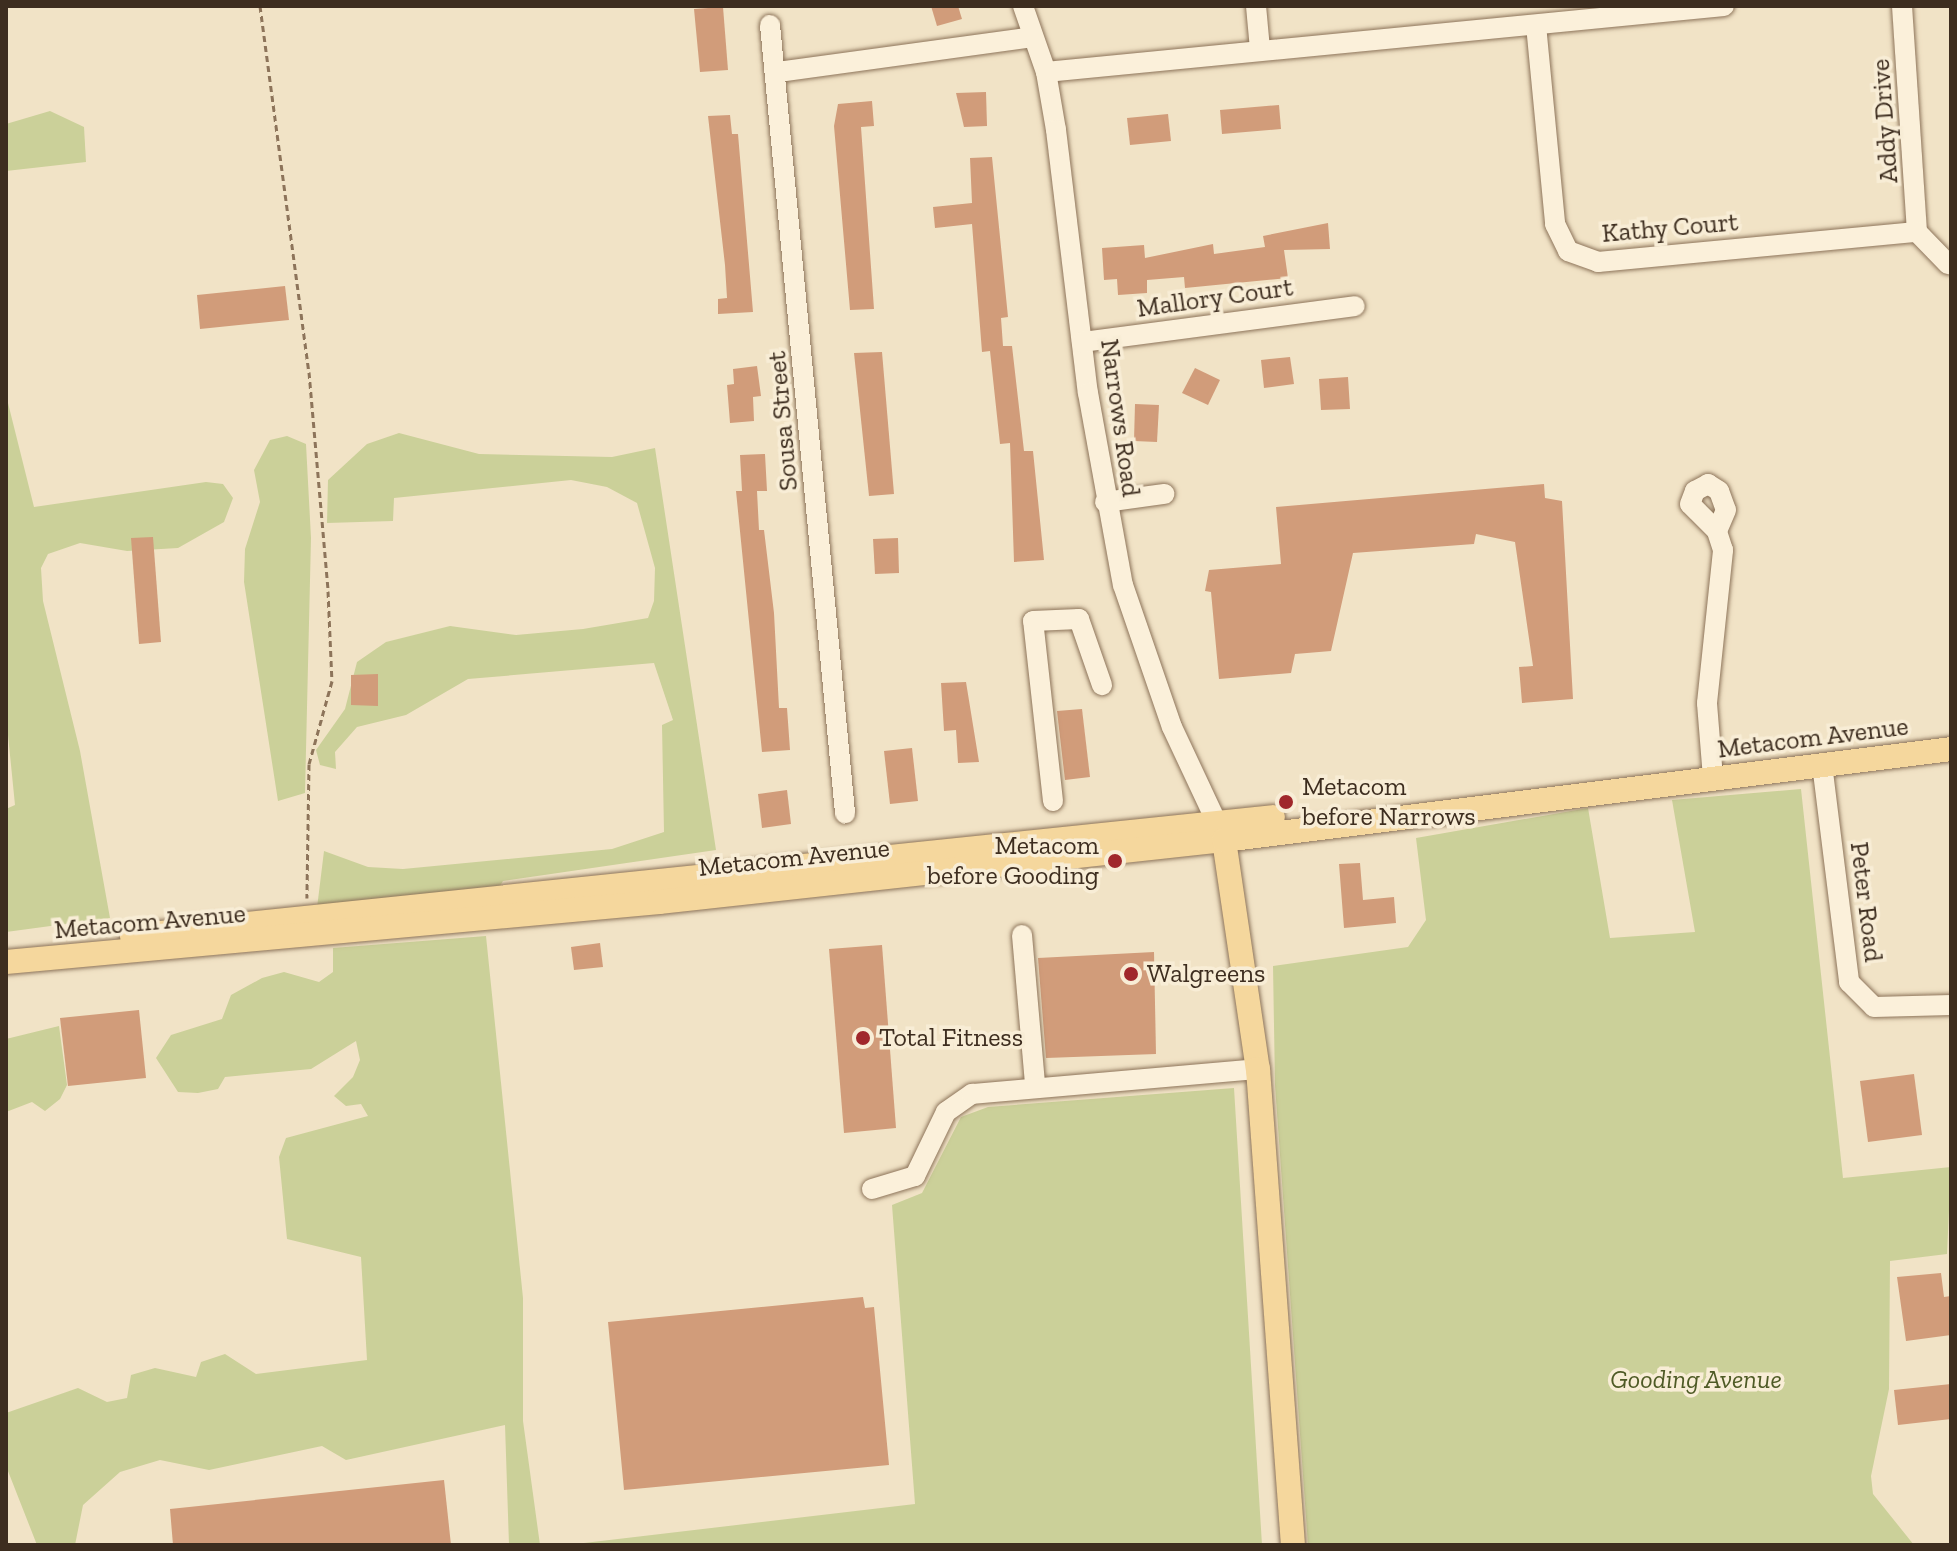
<!DOCTYPE html>
<style>
body{margin:0}
#map{position:relative;width:1957px;height:1551px;overflow:hidden;background:#f1e3c6;font-family:"Zilla Slab",serif}
div>[style]{position:absolute}
[style*='--x']{left:calc(var(--x)*1px);top:calc(var(--y)*1px);width:calc(var(--w)*1px);rotate:calc(var(--a)*1deg)}
.green>*{inset:0;background:#cbd099}
.building>*{inset:0;background:#d19c7a}
.path>*{height:3px;margin-top:-1.5px;transform-origin:0;background:repeating-linear-gradient(90deg,#8d745a 0 6px,transparent 0 10px)}
.roads{filter:drop-shadow(0 0 2px #8d745a) drop-shadow(0 0 2px #8d745a)}
.minor>*{height:20px;margin:-10px;padding:0 10px;transform-origin:10px;border-radius:10px;background:#fbf0da}
.major>*{height:24px;margin:-12px;padding:0 12px;transform-origin:12px;border-radius:12px;background:#f5d79d}
.dots>*{width:22px;height:22px;translate:-50% -50%;box-sizing:border-box;border:4px solid #f8edd6;border-radius:50%}
span{translate:-50% -50%;white-space:nowrap;text-align:center;line-height:1.15;-webkit-text-stroke:7px #f8edd6;paint-order:stroke}
.street-label{font-size:26px;color:#3d2d1f}
.poi-label{font-size:26px;color:#3d2d1f}
.left{translate:0 -50%;text-align:left}
.right{translate:-100% -50%;text-align:right}
.park-label{font-size:26px;color:#4e5a25;font-style:italic}
.frame{position:absolute;inset:0;border:8px solid #3d2d1f;pointer-events:none}
</style>
<div id="map">
<div class="green">
<i style="clip-path:polygon(50px 111px,84px 127px,86px 162px,6px 171px,6px 124px)"></i>
<i style="clip-path:polygon(6px 395px,34px 507px,206px 482px,223px 484px,233px 498px,224px 522px,178px 548px,127px 551px,80px 543px,48px 554px,41px 568px,43px 601px,80px 751px,110px 918px,6px 932px,6px 809px,15px 805px,6px 715px)"></i>
<i style="clip-path:polygon(399px 433px,479px 454px,612px 457px,655px 448px,716px 850px,503px 881px,497px 891px,317px 908px,324px 851px,368px 867px,403px 869px,612px 849px,664px 832px,662px 725px,673px 720px,654px 663px,468px 679px,406px 715px,357px 727px,335px 752px,336px 769px,320px 765px,316px 750px,345px 709px,357px 662px,386px 642px,450px 626px,516px 635px,583px 629px,648px 618px,654px 601px,655px 568px,637px 503px,607px 487px,571px 480px,394px 498px,393px 521px,327px 523px,328px 480px,367px 444px)"></i>
<i style="clip-path:polygon(287px 436px,306px 444px,311px 538px,305px 793px,278px 801px,244px 582px,245px 549px,260px 502px,254px 470px,270px 440px)"></i>
<i style="clip-path:polygon(1801px 789px,1843px 1178px,1951px 1167px,1947px 1254px,1890px 1261px,1889px 1389px,1871px 1476px,1873px 1494px,1914px 1545px,1308px 1545px,1275px 1085px,1273px 966px,1408px 947px,1426px 920px,1416px 838px,1588px 808px,1610px 938px,1695px 932px,1672px 800px)"></i>
<i style="clip-path:polygon(486px 936px,523px 1298px,523px 1421px,540px 1545px,509px 1545px,505px 1425px,346px 1460px,322px 1446px,209px 1470px,160px 1460px,120px 1472px,83px 1505px,75px 1545px,37px 1545px,6px 1466px,6px 1413px,78px 1388px,107px 1402px,127px 1398px,131px 1375px,155px 1368px,196px 1377px,201px 1362px,225px 1354px,256px 1374px,367px 1360px,361px 1257px,287px 1239px,279px 1157px,286px 1138px,368px 1116px,361px 1104px,346px 1106px,334px 1096px,353px 1077px,360px 1060px,356px 1041px,311px 1069px,225px 1077px,218px 1089px,198px 1093px,178px 1092px,156px 1058px,171px 1035px,222px 1019px,231px 995px,262px 978px,284px 972px,319px 982px,333px 972px,333px 948px)"></i>
<i style="clip-path:polygon(59px 1026px,67px 1085px,60px 1099px,45px 1111px,32px 1102px,6px 1112px,6px 1039px)"></i>
<i style="clip-path:polygon(1234px 1088px,1262px 1545px,567px 1545px,915px 1504px,892px 1205px,922px 1193px,961px 1117px,988px 1107px)"></i>
</div>
<div class="building">
<i style="clip-path:polygon(931px 6px,958px 6px,962px 19px,937px 26px)"></i>
<i style="clip-path:polygon(723px 7px,728px 70px,700px 72px,694px 9px)"></i>
<i style="clip-path:polygon(986px 92px,987px 126px,964px 127px,956px 93px)"></i>
<i style="clip-path:polygon(872px 101px,874px 126px,861px 127px,874px 309px,850px 310px,834px 126px,838px 104px)"></i>
<i style="clip-path:polygon(1279px 105px,1281px 129px,1222px 134px,1220px 110px)"></i>
<i style="clip-path:polygon(1168px 114px,1171px 141px,1130px 145px,1127px 118px)"></i>
<i style="clip-path:polygon(730px 115px,732px 134px,738px 134px,753px 312px,718px 314px,718px 299px,727px 298px,725px 265px,708px 116px)"></i>
<i style="clip-path:polygon(992px 157px,1008px 317px,1001px 318px,1003px 346px,1012px 346px,1024px 451px,1033px 451px,1044px 560px,1014px 562px,1010px 443px,1000px 444px,990px 351px,982px 352px,972px 224px,935px 228px,933px 207px,972px 203px,970px 158px)"></i>
<i style="clip-path:polygon(1328px 223px,1330px 249px,1284px 250px,1288px 278px,1185px 288px,1184px 277px,1147px 280px,1147px 293px,1118px 295px,1117px 279px,1104px 280px,1102px 248px,1144px 245px,1145px 258px,1213px 244px,1214px 254px,1265px 247px,1263px 236px)"></i>
<i style="clip-path:polygon(285px 286px,289px 320px,200px 329px,197px 295px)"></i>
<i style="clip-path:polygon(882px 352px,894px 494px,869px 496px,854px 353px)"></i>
<i style="clip-path:polygon(1290px 357px,1294px 384px,1264px 388px,1261px 360px)"></i>
<i style="clip-path:polygon(757px 366px,761px 396px,753px 397px,754px 421px,730px 423px,727px 385px,734px 384px,733px 369px)"></i>
<i style="clip-path:polygon(1195px 368px,1220px 380px,1208px 405px,1182px 393px)"></i>
<i style="clip-path:polygon(1348px 377px,1350px 409px,1321px 410px,1319px 379px)"></i>
<i style="clip-path:polygon(1135px 404px,1159px 405px,1157px 442px,1134px 441px)"></i>
<i style="clip-path:polygon(765px 454px,767px 491px,757px 491px,759px 530px,764px 530px,774px 613px,779px 708px,787px 708px,790px 750px,762px 752px,736px 491px,742px 491px,740px 455px)"></i>
<i style="clip-path:polygon(1544px 484px,1545px 498px,1562px 501px,1573px 699px,1522px 703px,1519px 667px,1533px 666px,1515px 542px,1476px 534px,1474px 544px,1353px 553px,1331px 651px,1295px 654px,1291px 673px,1219px 679px,1211px 592px,1205px 591px,1209px 570px,1281px 564px,1276px 507px)"></i>
<i style="clip-path:polygon(153px 537px,161px 642px,139px 644px,131px 538px)"></i>
<i style="clip-path:polygon(898px 538px,899px 573px,875px 574px,873px 539px)"></i>
<i style="clip-path:polygon(378px 674px,378px 706px,351px 705px,351px 675px)"></i>
<i style="clip-path:polygon(966px 682px,979px 762px,958px 763px,956px 730px,944px 731px,941px 683px)"></i>
<i style="clip-path:polygon(1082px 709px,1090px 777px,1065px 780px,1057px 711px)"></i>
<i style="clip-path:polygon(912px 748px,918px 801px,890px 804px,884px 751px)"></i>
<i style="clip-path:polygon(787px 790px,791px 824px,762px 828px,758px 794px)"></i>
<i style="clip-path:polygon(1360px 863px,1363px 900px,1394px 897px,1396px 923px,1344px 928px,1339px 864px)"></i>
<i style="clip-path:polygon(600px 943px,603px 967px,574px 970px,571px 947px)"></i>
<i style="clip-path:polygon(882px 945px,896px 1128px,844px 1133px,829px 949px)"></i>
<i style="clip-path:polygon(1154px 952px,1156px 1054px,1046px 1058px,1038px 958px)"></i>
<i style="clip-path:polygon(139px 1010px,146px 1078px,68px 1086px,60px 1018px)"></i>
<i style="clip-path:polygon(1914px 1074px,1922px 1135px,1868px 1142px,1860px 1081px)"></i>
<i style="clip-path:polygon(1941px 1273px,1944px 1297px,1951px 1296px,1951px 1335px,1906px 1341px,1897px 1277px)"></i>
<i style="clip-path:polygon(863px 1297px,865px 1308px,874px 1307px,889px 1465px,624px 1490px,608px 1322px)"></i>
<i style="clip-path:polygon(1951px 1384px,1951px 1419px,1898px 1425px,1894px 1390px)"></i>
<i style="clip-path:polygon(444px 1480px,451px 1545px,173px 1545px,170px 1509px)"></i>
</div>
<div class="path">
<i style="--x:260;--y:6;--w:369;--a:82.4"></i>
<i style="--x:309;--y:372;--w:220;--a:85"></i>
<i style="--x:328;--y:591;--w:90;--a:87.5"></i>
<i style="--x:332;--y:681;--w:86;--a:105.5"></i>
<i style="--x:309;--y:764;--w:134;--a:90.9"></i>
</div>
<div class="roads">
<div class="minor">
<i style="--x:1023;--y:6;--w:70;--a:70.8"></i>
<i style="--x:1046;--y:72;--w:59;--a:80.2"></i>
<i style="--x:1056;--y:130;--w:265;--a:83.1"></i>
<i style="--x:1088;--y:393;--w:195;--a:79.7"></i>
<i style="--x:1123;--y:585;--w:150;--a:71"></i>
<i style="--x:1172;--y:727;--w:120;--a:64.9"></i>
<i style="--x:1256;--y:6;--w:43;--a:84.7"></i>
<i style="--x:1902;--y:6;--w:226;--a:86.2"></i>
<i style="--x:770;--y:25;--w:792;--a:84.56"></i>
<i style="--x:1536;--y:25;--w:200;--a:84.5"></i>
<i style="--x:1555;--y:224;--w:30;--a:64"></i>
<i style="--x:1568;--y:251;--w:32;--a:20"></i>
<i style="--x:1598;--y:262;--w:320;--a:-5.4"></i>
<i style="--x:1917;--y:232;--w:45;--a:45.9"></i>
<i style="--x:778;--y:72;--w:257;--a:-7.8"></i>
<i style="--x:1046;--y:72;--w:681;--a:-5.56"></i>
<i style="--x:1082;--y:342;--w:275;--a:-7.5"></i>
<i style="--x:1708;--y:484;--w:13;--a:32"></i>
<i style="--x:1719;--y:491;--w:20;--a:70"></i>
<i style="--x:1726;--y:510;--w:23;--a:113"></i>
<i style="--x:1717;--y:531;--w:38;--a:-135"></i>
<i style="--x:1690;--y:504;--w:14;--a:-69"></i>
<i style="--x:1695;--y:491;--w:15;--a:-28"></i>
<i style="--x:1105;--y:502;--w:60;--a:-7.7"></i>
<i style="--x:1822;--y:764;--w:220;--a:82.9"></i>
<i style="--x:1849;--y:982;--w:35;--a:45"></i>
<i style="--x:1874;--y:1007;--w:77;--a:-1.5"></i>
<i style="--x:1713;--y:778;--w:75;--a:-94.6"></i>
<i style="--x:1707;--y:703;--w:154;--a:-84"></i>
<i style="--x:1723;--y:550;--w:20;--a:-108"></i>
<i style="--x:1053;--y:801;--w:181;--a:-96.3"></i>
<i style="--x:1033;--y:621;--w:46;--a:-2.5"></i>
<i style="--x:1079;--y:619;--w:70;--a:70.8"></i>
<i style="--x:1022;--y:935;--w:151;--a:85"></i>
<i style="--x:872;--y:1189;--w:45;--a:-16.8"></i>
<i style="--x:915;--y:1176;--w:71;--a:-64.2"></i>
<i style="--x:946;--y:1112;--w:32;--a:-35"></i>
<i style="--x:972;--y:1094;--w:287;--a:-5"></i>
</div>
<div class="major">
<i style="--x:1224;--y:840;--w:232;--a:81.6"></i>
<i style="--x:1258;--y:1069;--w:477;--a:85.8"></i>
<i style="--x:132;--y:936;--w:1147;--a:-5.95"></i>
<i style="--x:6;--y:962;--w:656;--a:-5.25"></i>
<i style="--x:659;--y:902;--w:568;--a:-6.26"></i>
<i style="--x:1224;--y:840;--w:733;--a:-7.13"></i>
</div>
</div>
<div class="dots">
<i style="left:1286px;top:802px;background:#a0272b"></i>
<i style="left:1115px;top:861px;background:#a0272b"></i>
<i style="left:1131px;top:974px;background:#a0272b"></i>
<i style="left:863px;top:1038px;background:#a0272b"></i>
</div>
<div class="street-label">
<span style="left:1885px;top:121px;rotate:-94deg">Addy Drive</span>
<span style="left:1670px;top:228px;rotate:-5deg">Kathy Court</span>
<span style="left:1215px;top:298px;rotate:-8deg">Mallory Court</span>
<span style="left:1120px;top:418px;rotate:82deg">Narrows Road</span>
<span style="left:783px;top:421px;rotate:-95deg">Sousa Street</span>
<span style="left:1813px;top:738px;rotate:-7deg">Metacom Avenue</span>
<span style="left:794px;top:858px;rotate:-6deg">Metacom Avenue</span>
<span style="left:1866px;top:902px;rotate:83deg">Peter Road</span>
<span style="left:150px;top:922px;rotate:-5deg">Metacom Avenue</span>
</div>
<div class="poi-label">
<span class="left" style="left:1302px;top:802px">Metacom<br>before Narrows</span>
<span class="right" style="left:1099px;top:861px">Metacom<br>before Gooding</span>
<span class="left" style="left:1147px;top:974px">Walgreens</span>
<span class="left" style="left:879px;top:1038px">Total Fitness</span>
</div>
<div class="park-label">
<span style="left:1696px;top:1380px">Gooding Avenue</span>
</div>
<div class="frame"></div>
</div>
